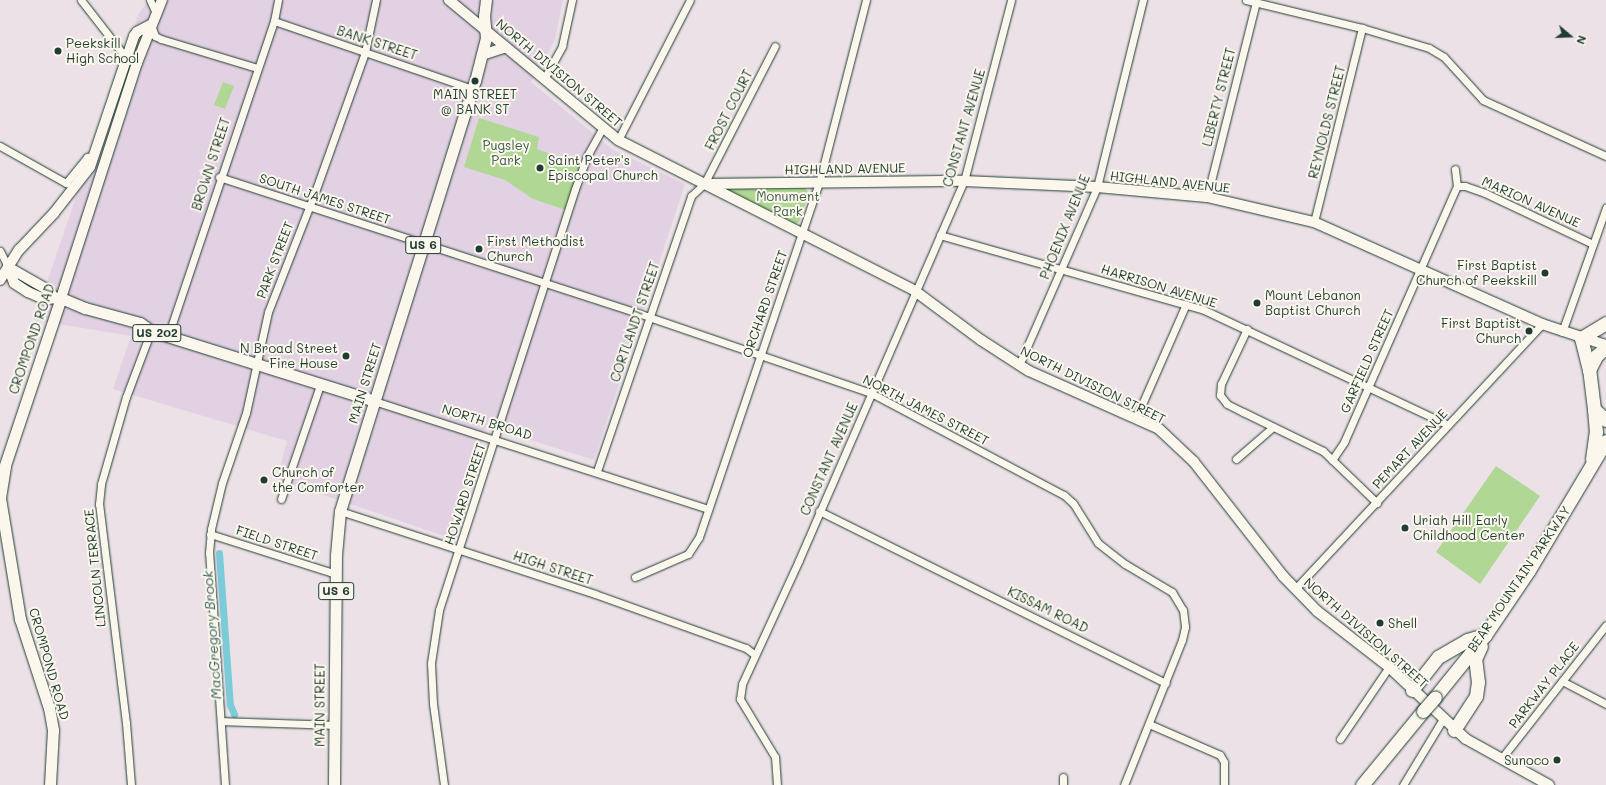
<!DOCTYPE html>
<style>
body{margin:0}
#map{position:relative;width:1606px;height:785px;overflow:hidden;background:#ece1e7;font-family:Mali,sans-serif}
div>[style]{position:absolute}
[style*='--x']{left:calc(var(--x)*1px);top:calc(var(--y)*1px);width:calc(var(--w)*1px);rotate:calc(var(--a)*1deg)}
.built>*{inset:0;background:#e2d1e3}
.green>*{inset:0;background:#b0d793}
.canal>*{height:7px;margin:-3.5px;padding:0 3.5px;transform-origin:3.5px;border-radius:3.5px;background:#7ccbd9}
.roads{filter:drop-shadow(0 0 1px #1f3d34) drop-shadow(0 0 1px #1f3d34)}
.street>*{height:7px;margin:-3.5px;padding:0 3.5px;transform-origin:3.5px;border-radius:3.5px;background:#fbf7ec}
.secondary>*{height:10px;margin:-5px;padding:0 5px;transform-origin:5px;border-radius:5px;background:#fbf7ec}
.primary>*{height:11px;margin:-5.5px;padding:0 5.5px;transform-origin:5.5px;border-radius:5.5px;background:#fbf7ec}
.highway>*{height:13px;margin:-6.5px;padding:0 6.5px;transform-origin:6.5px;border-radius:6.5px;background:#fbf7ec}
.bridges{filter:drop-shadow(0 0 1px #1f3d34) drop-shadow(0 0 1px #1f3d34)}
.highway-bridge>*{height:13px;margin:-6.5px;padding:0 6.5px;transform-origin:6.5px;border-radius:6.5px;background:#fbf7ec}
.dots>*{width:11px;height:11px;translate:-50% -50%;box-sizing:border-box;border:2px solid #fbf7ec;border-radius:50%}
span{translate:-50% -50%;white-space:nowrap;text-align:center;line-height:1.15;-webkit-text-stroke:4px #fbf7ec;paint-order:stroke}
.shield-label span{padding:1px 3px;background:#fbf7ec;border:1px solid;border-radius:3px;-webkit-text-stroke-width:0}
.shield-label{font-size:12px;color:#1f3d34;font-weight:700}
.street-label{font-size:13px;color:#1f3d34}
.poi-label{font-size:13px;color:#1f3d34}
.left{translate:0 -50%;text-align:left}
.right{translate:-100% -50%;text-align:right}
.park-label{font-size:13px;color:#3c5c47}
.water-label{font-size:14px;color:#36605d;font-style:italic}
.north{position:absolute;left:1550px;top:16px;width:40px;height:40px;-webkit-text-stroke:3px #fbf7ec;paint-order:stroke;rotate:109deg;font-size:11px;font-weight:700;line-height:16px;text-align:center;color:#1f3d34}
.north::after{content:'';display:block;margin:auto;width:14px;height:18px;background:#1f3d34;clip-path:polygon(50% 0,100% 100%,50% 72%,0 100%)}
</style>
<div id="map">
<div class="built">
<i style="clip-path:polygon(149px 0,563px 0,555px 40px,531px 82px,612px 149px,685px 184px,594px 460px,486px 426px,450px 538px,277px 479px,287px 441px,113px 389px,131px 336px,34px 320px,139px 13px)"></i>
</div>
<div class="green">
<i style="clip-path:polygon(223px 82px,234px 86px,225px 109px,214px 105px)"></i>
<i style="clip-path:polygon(479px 118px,539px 137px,537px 149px,584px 166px,566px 210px,533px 199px,505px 180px,464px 167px)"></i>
<i style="clip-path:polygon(727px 188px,805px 188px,809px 193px,799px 222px,794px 225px,726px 191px)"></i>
<i style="clip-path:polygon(1496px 466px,1540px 496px,1480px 584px,1436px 552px)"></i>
</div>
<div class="canal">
<i style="--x:219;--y:553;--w:152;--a:85.9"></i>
<i style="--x:230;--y:705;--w:10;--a:66"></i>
</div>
<div class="roads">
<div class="street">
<i style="--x:81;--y:0;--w:75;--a:52.1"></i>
<i style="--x:150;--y:0;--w:14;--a:65"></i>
<i style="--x:1246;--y:0;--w:119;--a:13.6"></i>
<i style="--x:1362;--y:28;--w:70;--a:16.6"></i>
<i style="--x:1429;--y:48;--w:17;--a:31"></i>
<i style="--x:1444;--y:57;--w:58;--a:47.8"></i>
<i style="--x:1483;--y:100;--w:135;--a:24.5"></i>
<i style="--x:274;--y:21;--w:210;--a:18.9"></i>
<i style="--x:151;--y:25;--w:12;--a:70"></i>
<i style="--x:155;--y:36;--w:7;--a:27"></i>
<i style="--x:161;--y:39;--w:100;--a:16.8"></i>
<i style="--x:544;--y:79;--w:38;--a:-61"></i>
<i style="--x:562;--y:46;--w:47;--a:-77.7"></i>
<i style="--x:618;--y:140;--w:157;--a:-62.8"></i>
<i style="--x:0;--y:146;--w:76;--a:29.3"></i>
<i style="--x:66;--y:183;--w:33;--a:-51"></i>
<i style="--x:87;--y:157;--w:7;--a:-8"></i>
<i style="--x:219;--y:177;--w:452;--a:18"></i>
<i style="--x:649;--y:317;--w:235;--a:18.9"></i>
<i style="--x:871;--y:393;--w:218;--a:27.9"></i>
<i style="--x:1064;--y:495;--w:12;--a:42"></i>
<i style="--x:1073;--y:503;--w:47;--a:58"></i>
<i style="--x:1098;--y:543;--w:34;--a:38"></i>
<i style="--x:1125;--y:564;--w:55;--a:30.8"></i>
<i style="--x:1172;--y:592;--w:21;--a:59"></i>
<i style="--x:1183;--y:610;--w:17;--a:83"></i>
<i style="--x:1185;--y:627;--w:13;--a:103"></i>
<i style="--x:1182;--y:640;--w:156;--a:111.8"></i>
<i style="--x:1457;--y:186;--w:8;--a:0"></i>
<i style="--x:1465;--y:186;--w:21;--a:19"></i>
<i style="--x:1485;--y:193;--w:119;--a:25.3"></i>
<i style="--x:1207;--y:197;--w:201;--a:-75.9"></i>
<i style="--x:1314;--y:222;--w:200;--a:-76.1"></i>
<i style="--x:940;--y:235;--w:272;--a:15.8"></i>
<i style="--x:1202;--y:309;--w:272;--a:25.2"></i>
<i style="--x:0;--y:251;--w:18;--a:63"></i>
<i style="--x:1247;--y:329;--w:61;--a:115.3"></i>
<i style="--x:1221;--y:384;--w:11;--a:95"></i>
<i style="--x:1220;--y:395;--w:11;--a:52"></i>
<i style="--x:1227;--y:404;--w:18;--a:27"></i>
<i style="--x:1243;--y:412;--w:89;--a:26"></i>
<i style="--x:1323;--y:451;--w:75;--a:43.9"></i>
<i style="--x:1562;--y:332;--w:132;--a:-70.5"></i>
<i style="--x:168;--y:336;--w:332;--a:-71.4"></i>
<i style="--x:274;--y:21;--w:21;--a:-79"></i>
<i style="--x:1019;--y:365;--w:194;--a:-66.3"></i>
<i style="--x:1097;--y:187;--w:193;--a:-76.2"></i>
<i style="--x:374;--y:401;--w:351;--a:17.9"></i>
<i style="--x:1136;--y:418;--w:124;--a:-66.3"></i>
<i style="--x:1236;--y:459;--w:49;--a:-40.9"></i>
<i style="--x:1332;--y:460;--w:22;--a:-56"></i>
<i style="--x:1344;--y:442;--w:280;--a:-66.2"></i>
<i style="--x:1457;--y:186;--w:17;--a:-97"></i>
<i style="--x:597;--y:471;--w:291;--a:-71.1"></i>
<i style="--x:691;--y:196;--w:18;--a:-43"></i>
<i style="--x:704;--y:184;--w:155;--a:-62.8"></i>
<i style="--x:281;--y:499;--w:120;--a:-71.1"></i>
<i style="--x:340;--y:511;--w:268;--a:18"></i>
<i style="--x:595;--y:594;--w:160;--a:19.7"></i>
<i style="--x:746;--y:648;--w:11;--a:38"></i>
<i style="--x:819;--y:511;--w:387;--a:26.4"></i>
<i style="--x:210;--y:534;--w:132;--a:17.6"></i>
<i style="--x:635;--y:577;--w:58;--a:-23.5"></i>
<i style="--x:688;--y:554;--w:20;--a:-57"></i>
<i style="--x:699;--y:537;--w:374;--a:-71.3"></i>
<i style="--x:819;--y:183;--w:189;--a:-75.6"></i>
<i style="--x:1295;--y:589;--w:362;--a:-47"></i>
<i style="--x:1562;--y:681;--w:50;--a:27.6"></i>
<i style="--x:221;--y:721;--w:113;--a:2"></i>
<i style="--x:1149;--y:724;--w:77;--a:23.6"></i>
<i style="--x:1220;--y:755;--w:8;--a:60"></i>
<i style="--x:1224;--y:762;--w:23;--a:90"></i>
<i style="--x:1340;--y:739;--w:87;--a:-55.8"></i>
<i style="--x:1501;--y:759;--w:170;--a:-51.9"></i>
<i style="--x:131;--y:785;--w:62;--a:-94.6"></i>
<i style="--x:126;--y:723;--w:221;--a:-97"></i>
<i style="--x:99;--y:504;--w:20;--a:-84"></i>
<i style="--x:101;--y:484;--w:91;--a:-74"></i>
<i style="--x:126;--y:397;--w:71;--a:-69.3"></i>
<i style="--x:225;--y:785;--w:233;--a:-93.9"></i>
<i style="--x:209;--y:553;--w:24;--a:-85"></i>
<i style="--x:211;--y:529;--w:47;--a:-76.6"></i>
<i style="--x:222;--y:483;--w:74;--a:-71.1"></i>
<i style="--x:246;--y:413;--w:103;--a:-77.7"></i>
<i style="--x:268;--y:312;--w:129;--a:-68.6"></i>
<i style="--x:315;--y:192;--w:149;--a:-70.3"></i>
<i style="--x:365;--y:52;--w:53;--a:-78.1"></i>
<i style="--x:444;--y:785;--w:82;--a:-97.7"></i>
<i style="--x:433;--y:704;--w:41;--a:-92.8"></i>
<i style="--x:431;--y:663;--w:54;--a:-81.4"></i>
<i style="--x:439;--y:610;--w:442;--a:-72.1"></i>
<i style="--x:575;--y:189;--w:35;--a:-70"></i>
<i style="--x:587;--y:156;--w:31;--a:-61"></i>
<i style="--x:777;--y:785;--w:28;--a:-94"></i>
<i style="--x:775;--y:757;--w:68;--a:-121.1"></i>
<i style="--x:740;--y:699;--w:15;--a:-82"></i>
<i style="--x:742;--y:684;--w:136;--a:-65.3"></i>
<i style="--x:799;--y:560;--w:413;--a:-66.5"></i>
<i style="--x:964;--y:181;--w:187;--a:-75.4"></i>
<i style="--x:1063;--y:785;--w:8;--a:-90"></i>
<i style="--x:1403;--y:785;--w:77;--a:-58.8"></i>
</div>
<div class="secondary">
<i style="--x:449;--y:0;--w:219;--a:39.6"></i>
<i style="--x:618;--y:140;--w:333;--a:26.9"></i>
<i style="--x:915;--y:291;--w:82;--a:36.6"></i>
<i style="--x:981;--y:340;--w:57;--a:32.9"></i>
<i style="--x:1029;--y:371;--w:142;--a:24"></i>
<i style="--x:1159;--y:429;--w:48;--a:43.3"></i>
<i style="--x:1194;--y:462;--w:145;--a:52"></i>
<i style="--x:1283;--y:576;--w:49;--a:45.8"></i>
<i style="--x:1317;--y:611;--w:91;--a:37.9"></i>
<i style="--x:1389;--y:667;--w:105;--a:43.1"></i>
<i style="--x:1466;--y:739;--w:95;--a:29"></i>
<i style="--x:482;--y:55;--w:25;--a:-18"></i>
<i style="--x:705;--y:184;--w:259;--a:-0.7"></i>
<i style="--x:964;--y:181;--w:133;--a:2.6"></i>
<i style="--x:1097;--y:187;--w:110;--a:5.2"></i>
<i style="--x:1207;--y:197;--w:110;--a:13.2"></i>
<i style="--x:1314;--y:222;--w:250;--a:24.1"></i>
<i style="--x:1542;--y:324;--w:67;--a:18.2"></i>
<i style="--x:8;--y:267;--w:17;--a:69"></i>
<i style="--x:14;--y:283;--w:17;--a:33"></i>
<i style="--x:28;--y:292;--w:17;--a:24"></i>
<i style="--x:44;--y:299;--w:17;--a:-3"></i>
<i style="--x:61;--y:298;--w:247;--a:-72.1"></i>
<i style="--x:137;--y:63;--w:68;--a:-68.4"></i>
<i style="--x:8;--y:267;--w:46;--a:29.9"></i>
<i style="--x:48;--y:290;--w:9;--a:49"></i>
<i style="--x:0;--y:280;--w:36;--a:-58"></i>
<i style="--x:19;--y:250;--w:51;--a:-46.6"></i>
<i style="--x:54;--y:213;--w:58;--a:-52"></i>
<i style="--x:90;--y:167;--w:138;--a:-71.4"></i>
<i style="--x:134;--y:36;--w:5;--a:-53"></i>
<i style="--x:137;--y:32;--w:15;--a:-28"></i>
</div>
<div class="primary">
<i style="--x:50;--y:785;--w:55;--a:-86.9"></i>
<i style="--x:53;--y:730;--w:22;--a:-100"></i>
<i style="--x:49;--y:708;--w:94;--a:-108"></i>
<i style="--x:20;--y:619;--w:123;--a:-99.4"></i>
<i style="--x:0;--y:498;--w:33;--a:-81"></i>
<i style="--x:5;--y:465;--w:176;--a:-71.5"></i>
<i style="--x:61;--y:298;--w:26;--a:23"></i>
<i style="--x:85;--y:308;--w:57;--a:15.3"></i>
<i style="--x:140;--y:323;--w:14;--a:36"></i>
<i style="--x:151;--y:331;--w:234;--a:17.4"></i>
<i style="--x:334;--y:785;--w:230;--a:-89.5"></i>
<i style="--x:336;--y:555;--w:44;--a:-84.8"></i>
<i style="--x:340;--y:511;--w:451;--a:-72.6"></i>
<i style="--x:475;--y:81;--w:44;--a:-75.7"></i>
<i style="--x:486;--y:38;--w:22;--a:-95"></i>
<i style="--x:484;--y:16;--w:16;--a:-83"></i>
</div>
<div class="highway">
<i style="--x:1589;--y:370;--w:16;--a:-63"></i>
<i style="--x:1596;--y:356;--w:13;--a:-42"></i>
<i style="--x:1594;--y:409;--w:16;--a:43"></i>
<i style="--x:1592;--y:459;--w:27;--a:-82"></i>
<i style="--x:1596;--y:432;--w:23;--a:-95"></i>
<i style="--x:1594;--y:409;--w:39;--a:-97"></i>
<i style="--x:1589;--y:370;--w:33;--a:-104"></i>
<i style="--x:1581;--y:338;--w:29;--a:-31"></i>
<i style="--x:1412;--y:690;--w:42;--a:-51.8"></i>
<i style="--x:1438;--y:657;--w:34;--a:-30"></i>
<i style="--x:1467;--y:640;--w:19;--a:-16"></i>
<i style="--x:1435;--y:697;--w:80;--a:-51.1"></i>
<i style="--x:1485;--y:635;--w:78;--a:-55.9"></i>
<i style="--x:1529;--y:570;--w:150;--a:-59.2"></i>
<i style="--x:1454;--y:730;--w:40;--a:-57.1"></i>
<i style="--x:1476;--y:696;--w:14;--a:-82"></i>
<i style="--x:1478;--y:682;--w:23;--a:-97"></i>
<i style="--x:1475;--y:659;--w:14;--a:-65"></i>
<i style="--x:1362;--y:785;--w:96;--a:-50.5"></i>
</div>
</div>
<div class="bridges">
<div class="highway-bridge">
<i style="--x:1423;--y:711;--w:18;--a:-49"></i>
</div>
</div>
<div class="dots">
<i style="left:58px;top:51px;background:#1f3d34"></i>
<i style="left:475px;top:81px;background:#1f3d34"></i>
<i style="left:540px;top:168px;background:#1f3d34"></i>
<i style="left:479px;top:249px;background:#1f3d34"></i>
<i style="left:1545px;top:273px;background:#1f3d34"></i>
<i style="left:1257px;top:303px;background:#1f3d34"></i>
<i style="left:1529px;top:331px;background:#1f3d34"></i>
<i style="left:346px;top:356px;background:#1f3d34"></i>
<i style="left:264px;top:480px;background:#1f3d34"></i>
<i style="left:1405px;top:528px;background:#1f3d34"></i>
<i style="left:1380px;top:623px;background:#1f3d34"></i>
<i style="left:1557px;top:760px;background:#1f3d34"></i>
</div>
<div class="shield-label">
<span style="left:423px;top:245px">US 6</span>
<span style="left:157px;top:333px">US 202</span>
<span style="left:336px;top:591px">US 6</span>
</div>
<div class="street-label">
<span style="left:377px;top:43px;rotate:18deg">BANK STREET</span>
<span style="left:559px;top:73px;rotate:40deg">NORTH DIVISION STREET</span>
<span style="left:1219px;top:97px;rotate:-76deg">LIBERTY STREET</span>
<span style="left:729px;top:110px;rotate:-63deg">FROST COURT</span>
<span style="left:1327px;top:122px;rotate:-76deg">REYNOLDS STREET</span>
<span style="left:964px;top:128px;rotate:-74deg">CONSTANT AVENUE</span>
<span style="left:211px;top:164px;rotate:-72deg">BROWN STREET</span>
<span style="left:845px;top:169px;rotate:-1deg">HIGHLAND AVENUE</span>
<span style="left:1170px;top:182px;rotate:6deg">HIGHLAND AVENUE</span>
<span style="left:325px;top:199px;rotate:18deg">SOUTH JAMES STREET</span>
<span style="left:1531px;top:202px;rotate:24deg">MARION AVENUE</span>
<span style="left:1065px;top:227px;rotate:-68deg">PHOENIX AVENUE</span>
<span style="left:275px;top:260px;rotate:-69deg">PARK STREET</span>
<span style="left:1159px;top:286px;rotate:17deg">HARRISON AVENUE</span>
<span style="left:765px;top:304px;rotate:-71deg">ORCHARD STREET</span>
<span style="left:635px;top:322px;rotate:-71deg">CORTLANDT STREET</span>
<span style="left:32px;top:339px;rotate:-71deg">CROMPOND ROAD</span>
<span style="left:1367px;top:361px;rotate:-66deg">GARFIELD STREET</span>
<span style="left:365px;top:383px;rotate:-73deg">MAIN STREET</span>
<span style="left:1093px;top:385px;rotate:26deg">NORTH DIVISION STREET</span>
<span style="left:926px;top:410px;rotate:27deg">NORTH JAMES STREET</span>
<span style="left:487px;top:422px;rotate:17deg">NORTH BROAD</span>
<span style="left:1410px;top:449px;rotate:-47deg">PEMART AVENUE</span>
<span style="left:829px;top:459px;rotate:-66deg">CONSTANT AVENUE</span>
<span style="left:465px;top:494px;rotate:-72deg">HOWARD STREET</span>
<span style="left:277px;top:543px;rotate:18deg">FIELD STREET</span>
<span style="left:95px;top:568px;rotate:-96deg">LINCOLN TERRACE</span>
<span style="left:553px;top:568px;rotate:18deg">HIGH STREET</span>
<span style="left:1519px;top:579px;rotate:-56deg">BEAR MOUNTAIN PARKWAY</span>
<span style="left:1048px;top:610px;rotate:26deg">KISSAM ROAD</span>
<span style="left:1366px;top:633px;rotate:41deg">NORTH DIVISION STREET</span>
<span style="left:49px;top:664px;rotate:74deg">CROMPOND ROAD</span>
<span style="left:1544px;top:685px;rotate:-52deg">PARKWAY PLACE</span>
<span style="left:320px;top:705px;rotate:-90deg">MAIN STREET</span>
</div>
<div class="poi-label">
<span class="left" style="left:66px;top:51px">Peekskill<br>High School</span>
<span style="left:475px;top:102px">MAIN STREET<br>@ BANK ST</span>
<span class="left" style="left:548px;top:168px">Saint Peter's<br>Episcopal Church</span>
<span class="left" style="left:487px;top:249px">First Methodist<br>Church</span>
<span class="right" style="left:1537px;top:273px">First Baptist<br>Church of Peekskill</span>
<span class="left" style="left:1265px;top:303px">Mount Lebanon<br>Baptist Church</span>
<span class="right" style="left:1521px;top:331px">First Baptist<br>Church</span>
<span class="right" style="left:338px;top:356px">N Broad Street<br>Fire House</span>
<span class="left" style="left:272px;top:480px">Church of<br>the Comforter</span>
<span class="left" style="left:1413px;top:528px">Uriah Hill Early<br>Childhood Center</span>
<span class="left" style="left:1388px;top:623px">Shell</span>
<span class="right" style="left:1549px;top:760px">Sunoco</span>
</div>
<div class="park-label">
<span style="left:506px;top:153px">Pugsley<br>Park</span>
<span style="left:788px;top:204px">Monument<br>Park</span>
</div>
<div class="water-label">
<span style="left:212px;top:635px;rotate:-94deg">MacGregory Brook</span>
</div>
<div class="north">N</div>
</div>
